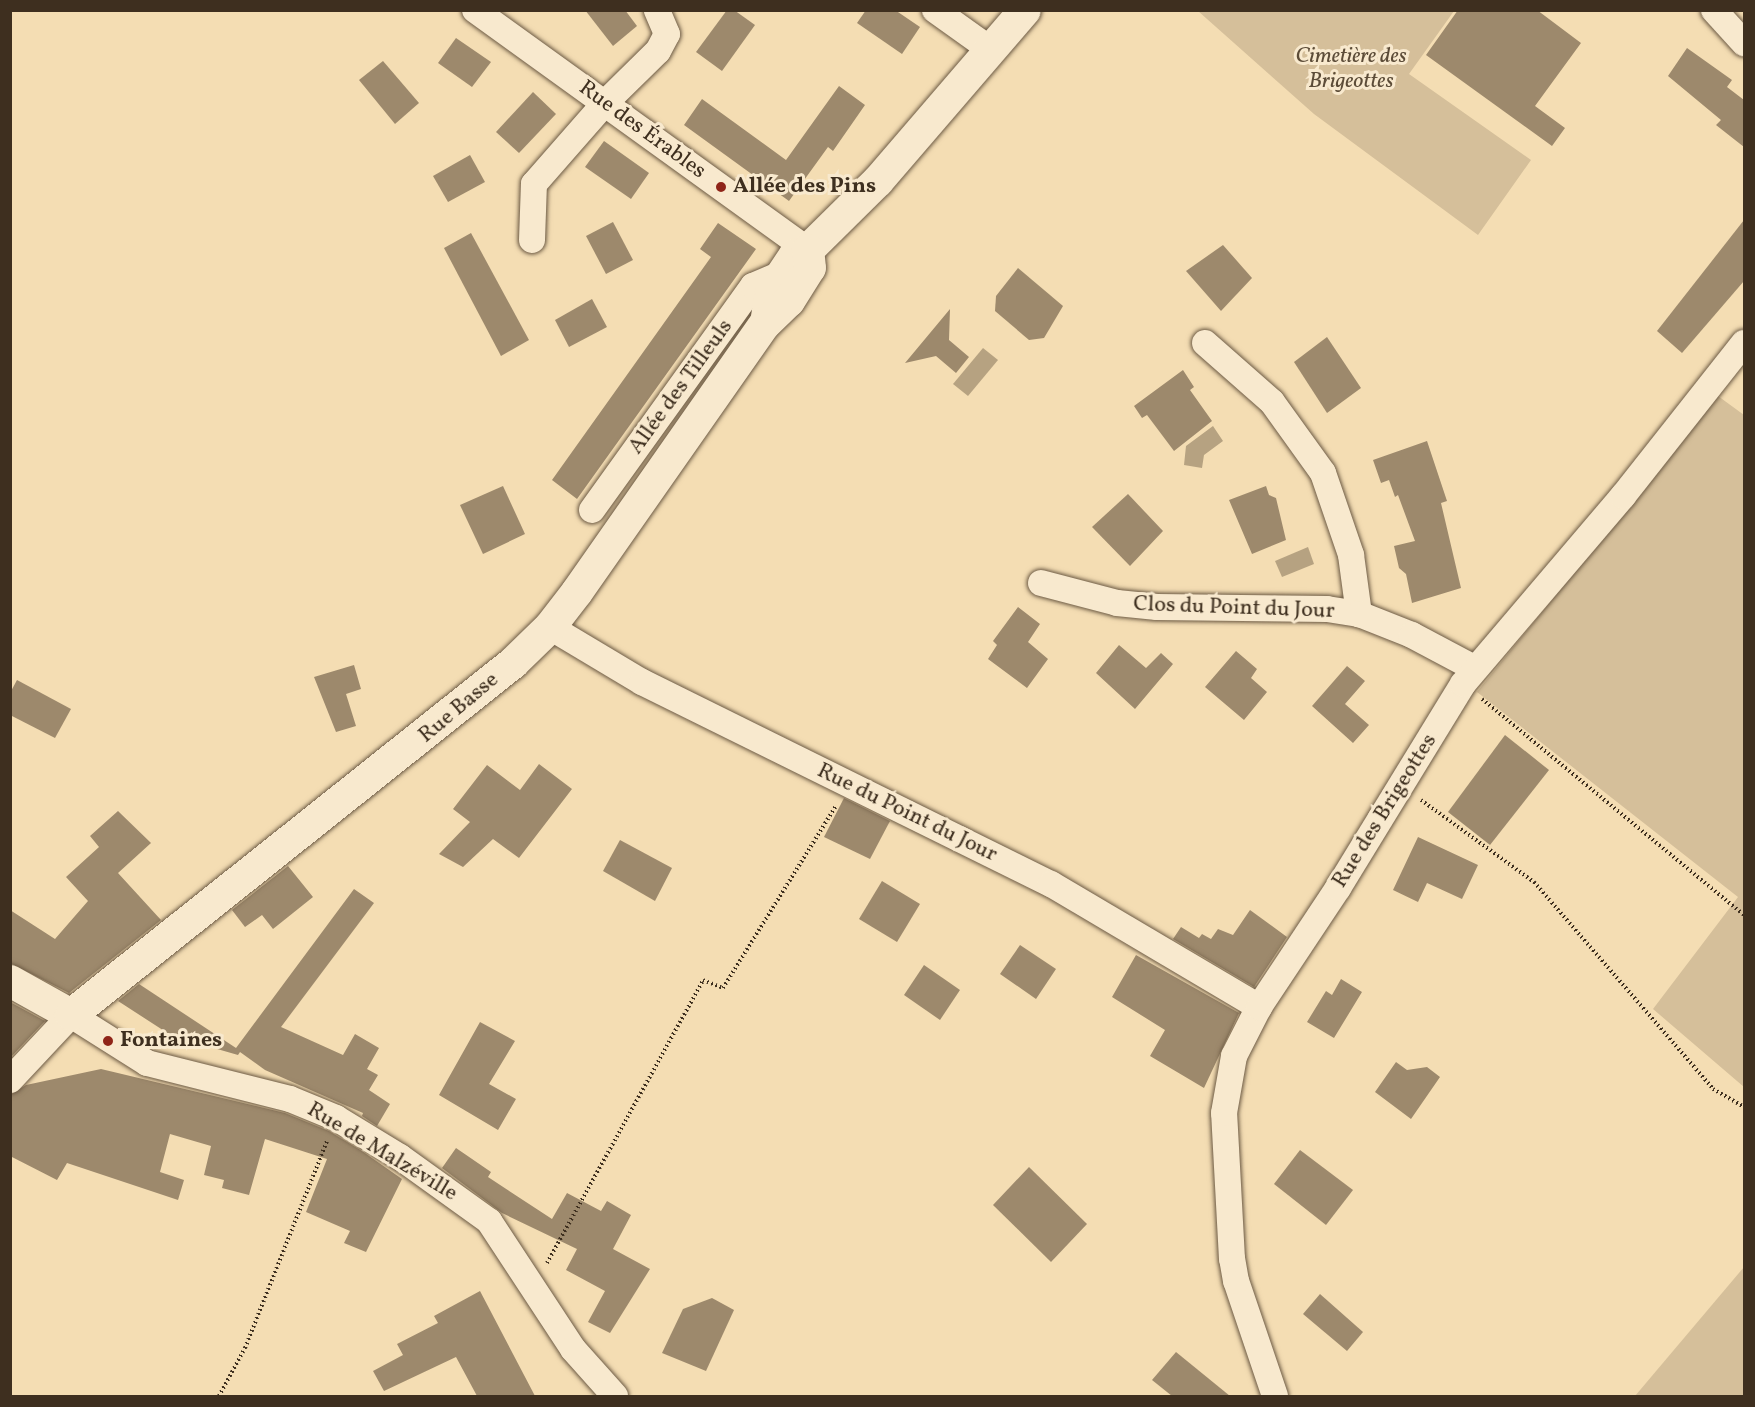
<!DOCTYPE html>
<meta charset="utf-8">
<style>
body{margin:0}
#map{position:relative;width:1755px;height:1407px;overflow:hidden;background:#f4ddb3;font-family:Vollkorn,serif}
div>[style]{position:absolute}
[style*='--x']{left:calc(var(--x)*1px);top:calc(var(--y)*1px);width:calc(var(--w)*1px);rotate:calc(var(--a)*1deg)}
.green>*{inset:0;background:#d5bf9a}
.water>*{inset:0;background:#b6a281}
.building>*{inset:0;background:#9d896c}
.path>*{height:4px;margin-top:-2px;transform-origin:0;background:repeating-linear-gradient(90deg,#3e2f1f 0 1.5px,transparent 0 4.5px)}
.roads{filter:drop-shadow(0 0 2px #6c5a44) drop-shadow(0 0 2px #6c5a44)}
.minor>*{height:26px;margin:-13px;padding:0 13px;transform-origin:13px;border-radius:13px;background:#f8e9ce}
.tertiary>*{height:32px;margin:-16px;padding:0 16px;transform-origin:16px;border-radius:16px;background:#f8e9ce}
.dots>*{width:16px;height:16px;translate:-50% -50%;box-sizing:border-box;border:3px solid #f8e9ce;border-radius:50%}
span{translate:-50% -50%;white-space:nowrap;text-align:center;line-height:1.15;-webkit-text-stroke:6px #f8e9ce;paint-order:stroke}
.park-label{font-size:22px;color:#5c4c38;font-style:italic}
.street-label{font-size:22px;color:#3e2f1f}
.poi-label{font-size:22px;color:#3e2f1f;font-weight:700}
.left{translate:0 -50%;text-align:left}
.frame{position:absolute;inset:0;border:12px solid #3e2f1f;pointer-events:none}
</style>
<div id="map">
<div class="green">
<i style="clip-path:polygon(1198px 11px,1454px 11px,1409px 74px,1531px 160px,1478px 235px,1314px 114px)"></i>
<i style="clip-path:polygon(1718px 396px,1744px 415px,1744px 1087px,1653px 1009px,1738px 897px,1477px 692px)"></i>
<i style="clip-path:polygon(1744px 1267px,1744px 1396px,1635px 1396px)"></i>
</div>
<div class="water">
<i style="clip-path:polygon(983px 348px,998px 360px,968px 396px,953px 384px)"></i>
<i style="clip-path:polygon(1213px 426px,1223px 441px,1204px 455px,1202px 468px,1184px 465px,1186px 446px)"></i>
<i style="clip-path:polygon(1308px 547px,1314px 564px,1282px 577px,1275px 561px)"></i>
</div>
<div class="building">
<i style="clip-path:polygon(585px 10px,625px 10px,637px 26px,613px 46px)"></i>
<i style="clip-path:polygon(727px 10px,734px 10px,755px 25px,722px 71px,696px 52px)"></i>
<i style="clip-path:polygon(866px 10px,895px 10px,920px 27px,902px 54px,857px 23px)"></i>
<i style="clip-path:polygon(1458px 10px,1537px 10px,1581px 43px,1535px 106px,1565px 128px,1552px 146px,1426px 55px)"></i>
<i style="clip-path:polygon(456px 38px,491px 62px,472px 87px,438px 63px)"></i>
<i style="clip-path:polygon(1687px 48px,1732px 80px,1727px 87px,1744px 100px,1744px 147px,1716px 125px,1721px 120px,1668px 76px)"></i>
<i style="clip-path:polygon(383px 61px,419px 103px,395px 124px,359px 80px)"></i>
<i style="clip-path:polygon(839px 86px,865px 105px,833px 151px,828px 147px,789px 201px,684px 125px,702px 99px,786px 160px)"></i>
<i style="clip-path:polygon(533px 92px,556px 114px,519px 153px,496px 132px)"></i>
<i style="clip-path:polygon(604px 141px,649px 173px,631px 199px,585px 167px)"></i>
<i style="clip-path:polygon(470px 155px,485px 182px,448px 202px,433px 176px)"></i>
<i style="clip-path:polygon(1744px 220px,1744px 281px,1682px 353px,1657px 331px)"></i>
<i style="clip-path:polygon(613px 222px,633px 260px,606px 274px,586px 236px)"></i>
<i style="clip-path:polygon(718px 223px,756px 249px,577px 499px,552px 480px,711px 257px,700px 249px)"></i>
<i style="clip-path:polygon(471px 233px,529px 340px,501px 356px,444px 248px)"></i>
<i style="clip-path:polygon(1223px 245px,1252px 278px,1221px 311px,1186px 271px)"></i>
<i style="clip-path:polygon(1018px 268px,1063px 306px,1044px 338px,1029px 340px,995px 311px,996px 296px)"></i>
<i style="clip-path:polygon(592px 299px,607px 327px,569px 347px,555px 320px)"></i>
<i style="clip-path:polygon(950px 309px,949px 340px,969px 357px,956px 373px,936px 356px,905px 363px)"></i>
<i style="clip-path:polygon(1327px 337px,1361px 388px,1327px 413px,1294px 362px)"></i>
<i style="clip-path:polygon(1183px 370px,1194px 387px,1190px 390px,1212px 421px,1174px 451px,1147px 415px,1142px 418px,1134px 406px)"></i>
<i style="clip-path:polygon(1427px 441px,1447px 501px,1441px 503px,1461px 588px,1412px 603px,1406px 574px,1399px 568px,1394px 546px,1415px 541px,1398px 495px,1395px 497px,1389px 480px,1381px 483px,1373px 460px)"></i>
<i style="clip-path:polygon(503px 486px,525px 534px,483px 554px,460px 505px)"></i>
<i style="clip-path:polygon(1266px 486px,1269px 495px,1276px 498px,1286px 540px,1252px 554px,1229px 500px)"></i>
<i style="clip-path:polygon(1128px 494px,1163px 531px,1130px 566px,1092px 527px)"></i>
<i style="clip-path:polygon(1018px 607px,1040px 624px,1028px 642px,1048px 659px,1027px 688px,988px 659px,997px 645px,993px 641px)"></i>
<i style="clip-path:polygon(1119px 645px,1146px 668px,1161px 653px,1173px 664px,1135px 709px,1096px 673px)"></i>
<i style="clip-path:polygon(1236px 651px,1257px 669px,1251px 678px,1267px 692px,1244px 720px,1205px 687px)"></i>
<i style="clip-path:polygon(354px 665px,361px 689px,346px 694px,356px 726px,336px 732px,314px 677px)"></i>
<i style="clip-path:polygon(1347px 666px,1365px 681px,1345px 704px,1369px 725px,1353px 743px,1312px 706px)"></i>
<i style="clip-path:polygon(17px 680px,71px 709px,55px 738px,10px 715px,10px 693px)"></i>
<i style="clip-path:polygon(1505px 735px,1549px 770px,1490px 845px,1448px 812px)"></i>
<i style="clip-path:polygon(539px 764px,572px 789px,519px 858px,493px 839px,463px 867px,439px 854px,470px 822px,453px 809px,487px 765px,520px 790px)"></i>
<i style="clip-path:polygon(844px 798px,890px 821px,870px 859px,824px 837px)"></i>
<i style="clip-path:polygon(118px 811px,151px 843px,118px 873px,161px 920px,69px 993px,10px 963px,10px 910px,55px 939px,88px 901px,66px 877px,99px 847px,90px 836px)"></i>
<i style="clip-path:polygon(1418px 837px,1478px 865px,1462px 899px,1427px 883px,1418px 902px,1393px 890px)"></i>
<i style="clip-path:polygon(620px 840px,672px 868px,655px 901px,603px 871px)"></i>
<i style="clip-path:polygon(288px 866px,313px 897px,273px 929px,262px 915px,245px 927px,232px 910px)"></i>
<i style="clip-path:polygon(882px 881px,920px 904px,897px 942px,859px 919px)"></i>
<i style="clip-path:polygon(354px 889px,374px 903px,281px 1027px,343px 1055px,355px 1034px,379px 1048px,367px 1069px,378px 1075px,369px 1090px,390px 1104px,377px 1126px,362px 1116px,363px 1113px,265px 1070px,240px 1052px,238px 1055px,172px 1036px,118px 1001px,139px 984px,236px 1048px)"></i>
<i style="clip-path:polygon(1250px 910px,1287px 937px,1254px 987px,1173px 939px,1181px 927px,1199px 938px,1202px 934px,1211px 939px,1218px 929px,1233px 935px)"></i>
<i style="clip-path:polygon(1020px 945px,1056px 969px,1036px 999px,1000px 974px)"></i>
<i style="clip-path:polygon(1136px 955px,1239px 1013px,1204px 1088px,1150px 1056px,1165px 1030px,1112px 997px)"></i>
<i style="clip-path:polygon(924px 965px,960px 990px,940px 1020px,904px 995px)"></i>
<i style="clip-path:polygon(1341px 979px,1362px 992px,1334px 1038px,1307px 1022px,1326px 991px,1332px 995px)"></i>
<i style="clip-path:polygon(10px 1002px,45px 1021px,10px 1058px)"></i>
<i style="clip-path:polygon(480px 1022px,515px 1041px,489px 1084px,516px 1099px,498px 1130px,439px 1095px)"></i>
<i style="clip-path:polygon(1396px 1062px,1407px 1070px,1427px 1067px,1440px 1077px,1411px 1119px,1375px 1092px)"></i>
<i style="clip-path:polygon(101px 1069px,285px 1113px,329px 1131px,362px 1151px,402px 1179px,366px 1252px,344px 1243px,350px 1231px,306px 1212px,327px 1159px,265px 1139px,249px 1195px,222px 1188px,224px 1180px,204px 1175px,211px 1146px,170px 1134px,160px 1172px,184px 1180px,178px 1200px,67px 1163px,57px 1180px,10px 1156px,10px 1095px,26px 1085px)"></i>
<i style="clip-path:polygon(456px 1148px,491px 1172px,488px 1177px,552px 1219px,567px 1193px,601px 1211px,607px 1201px,631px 1215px,613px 1249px,650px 1269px,610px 1333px,588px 1322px,605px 1291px,566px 1270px,577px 1249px,502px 1213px,442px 1168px)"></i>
<i style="clip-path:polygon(1300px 1150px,1353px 1190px,1326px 1225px,1274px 1184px)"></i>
<i style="clip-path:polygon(1029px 1167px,1087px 1224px,1051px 1262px,993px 1205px)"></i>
<i style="clip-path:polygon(480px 1291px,535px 1396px,477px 1396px,456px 1357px,384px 1391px,373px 1371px,403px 1355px,397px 1344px,438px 1323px,434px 1316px)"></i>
<i style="clip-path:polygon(1320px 1294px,1363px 1332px,1347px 1351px,1303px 1314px)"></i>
<i style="clip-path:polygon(712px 1298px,734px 1310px,706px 1371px,662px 1353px,683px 1309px)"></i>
<i style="clip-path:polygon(1176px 1352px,1230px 1396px,1172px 1396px,1152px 1380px)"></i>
</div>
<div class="path">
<i style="--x:1482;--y:699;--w:340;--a:39.5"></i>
<i style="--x:1421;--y:800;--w:140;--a:36"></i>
<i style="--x:1534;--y:882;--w:274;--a:49.1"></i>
<i style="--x:1713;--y:1089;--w:36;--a:30"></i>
<i style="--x:547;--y:1263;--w:323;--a:-61.1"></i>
<i style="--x:703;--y:980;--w:22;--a:22"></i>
<i style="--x:723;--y:988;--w:214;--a:-58.2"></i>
<i style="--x:219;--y:1396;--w:55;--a:-61.6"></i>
<i style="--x:245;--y:1348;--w:223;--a:-68.4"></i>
</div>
<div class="roads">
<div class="minor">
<i style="--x:475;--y:10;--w:410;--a:35.8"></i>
<i style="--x:935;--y:10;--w:69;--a:35.5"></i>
<i style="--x:1714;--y:10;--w:45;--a:47.7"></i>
<i style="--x:532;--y:240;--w:56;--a:-88"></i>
<i style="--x:534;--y:184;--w:108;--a:-48.8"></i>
<i style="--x:605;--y:103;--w:74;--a:-44.5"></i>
<i style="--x:658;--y:51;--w:19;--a:-62"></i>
<i style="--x:667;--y:34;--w:26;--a:-113"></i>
<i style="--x:1205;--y:343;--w:89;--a:41.4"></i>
<i style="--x:1272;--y:402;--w:87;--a:54.3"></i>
<i style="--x:1323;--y:473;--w:87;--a:71.1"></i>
<i style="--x:1351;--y:555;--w:60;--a:82.3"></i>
<i style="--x:592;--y:510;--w:276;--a:-54.3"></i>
<i style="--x:753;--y:286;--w:28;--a:-23"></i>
<i style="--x:1041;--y:583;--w:79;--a:14.7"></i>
<i style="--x:1117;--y:603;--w:40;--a:5.7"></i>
<i style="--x:1157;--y:607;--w:170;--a:0.7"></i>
<i style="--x:1327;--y:609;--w:32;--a:9"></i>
<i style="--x:1359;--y:614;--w:57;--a:21.6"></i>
<i style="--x:1412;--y:635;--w:70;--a:28"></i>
<i style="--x:550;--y:627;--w:107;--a:30.9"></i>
<i style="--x:642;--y:682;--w:456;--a:26.3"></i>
<i style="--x:1051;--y:884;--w:242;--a:30.6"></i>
<i style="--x:10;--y:1080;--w:89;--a:-46.8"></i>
<i style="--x:71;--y:1015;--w:90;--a:32.3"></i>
<i style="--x:147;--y:1063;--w:147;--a:14.1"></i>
<i style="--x:290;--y:1099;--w:50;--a:22.4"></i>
<i style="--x:336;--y:1118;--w:75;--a:31.4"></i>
<i style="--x:400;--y:1157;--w:110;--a:35.7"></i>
<i style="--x:489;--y:1221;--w:153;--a:56.7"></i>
<i style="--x:573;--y:1349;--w:63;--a:48.2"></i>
<i style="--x:1275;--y:1396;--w:121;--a:-108.7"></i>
<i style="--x:1236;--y:1281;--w:22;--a:-100"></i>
<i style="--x:1232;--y:1259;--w:146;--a:-93.1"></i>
<i style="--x:1224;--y:1113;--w:58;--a:-80"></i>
<i style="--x:1234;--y:1056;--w:55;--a:-63"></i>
<i style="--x:1259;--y:1007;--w:143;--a:-56.4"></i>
<i style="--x:1338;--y:888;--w:239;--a:-58.5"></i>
<i style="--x:1463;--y:684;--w:247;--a:-49.6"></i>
<i style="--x:1623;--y:496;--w:195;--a:-51.7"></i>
</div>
<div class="tertiary">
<i style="--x:767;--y:317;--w:26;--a:-81"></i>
<i style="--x:771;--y:291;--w:43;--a:-56.3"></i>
<i style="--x:795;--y:255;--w:14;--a:-21"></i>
<i style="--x:808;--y:250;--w:98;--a:-44.6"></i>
<i style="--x:878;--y:181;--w:225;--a:-49.3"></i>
<i style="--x:10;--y:981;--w:70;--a:29.1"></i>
<i style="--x:71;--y:1015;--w:565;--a:-38.53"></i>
<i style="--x:513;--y:663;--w:52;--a:-44.2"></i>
<i style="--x:550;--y:627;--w:44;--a:-52.4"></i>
<i style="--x:577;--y:592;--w:327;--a:-55"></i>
<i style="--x:765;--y:324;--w:33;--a:-44"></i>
<i style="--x:789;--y:301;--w:39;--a:-58"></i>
<i style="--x:810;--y:268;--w:18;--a:-96"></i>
</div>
</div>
<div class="dots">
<i style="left:721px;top:187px;background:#8f2418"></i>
<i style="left:108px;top:1041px;background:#8f2418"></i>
</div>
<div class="park-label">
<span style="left:1351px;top:69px">Cimetière des<br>Brigeottes</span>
</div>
<div class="street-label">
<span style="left:642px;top:130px;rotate:36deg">Rue des Érables</span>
<span style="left:681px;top:387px;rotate:-54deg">Allée des Tilleuls</span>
<span style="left:1234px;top:608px;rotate:2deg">Clos du Point du Jour</span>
<span style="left:459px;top:708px;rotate:-40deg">Rue Basse</span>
<span style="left:1385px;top:811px;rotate:-58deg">Rue des Brigeottes</span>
<span style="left:907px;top:813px;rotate:26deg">Rue du Point du Jour</span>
<span style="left:382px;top:1152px;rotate:31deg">Rue de Malzéville</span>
</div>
<div class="poi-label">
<span class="left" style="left:733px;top:187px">Allée des Pins</span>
<span class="left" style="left:120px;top:1041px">Fontaines</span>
</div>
<div class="frame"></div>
</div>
